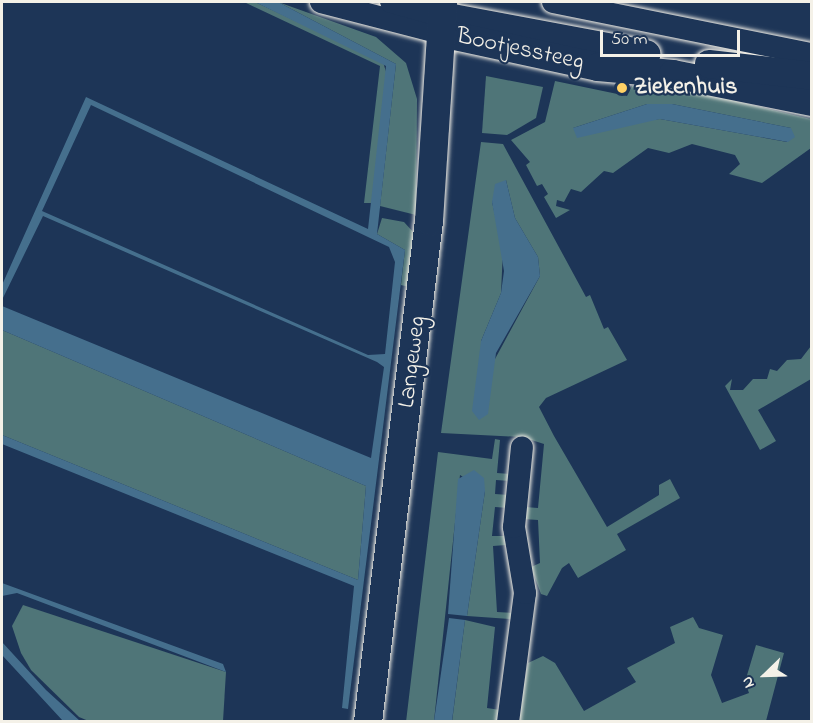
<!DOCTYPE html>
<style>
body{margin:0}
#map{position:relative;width:813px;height:723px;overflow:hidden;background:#1d3557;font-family:"Indie Flower",sans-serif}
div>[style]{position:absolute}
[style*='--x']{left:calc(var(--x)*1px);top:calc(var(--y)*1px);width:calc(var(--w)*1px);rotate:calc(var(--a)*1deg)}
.green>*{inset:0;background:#4f7578}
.water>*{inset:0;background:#456f8d}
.roads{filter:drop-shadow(0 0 2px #f4f1e8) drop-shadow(0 0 2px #f4f1e8)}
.minor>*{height:22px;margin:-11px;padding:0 11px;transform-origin:11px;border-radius:11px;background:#1d3557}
.major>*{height:28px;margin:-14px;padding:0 14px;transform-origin:14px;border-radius:14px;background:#1d3557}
.dots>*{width:16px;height:16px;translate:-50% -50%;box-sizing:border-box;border:3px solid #1d3557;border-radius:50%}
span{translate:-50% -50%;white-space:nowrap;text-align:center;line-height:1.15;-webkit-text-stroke:4.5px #1d3557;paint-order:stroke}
.street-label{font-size:24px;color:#f4f1e8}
.poi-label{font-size:24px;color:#f4f1e8;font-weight:700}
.left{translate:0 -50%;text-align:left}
.frame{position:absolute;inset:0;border:3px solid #f4f1e8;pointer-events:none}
.north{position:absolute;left:735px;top:645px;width:60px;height:60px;-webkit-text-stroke:4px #1d3557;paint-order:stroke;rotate:247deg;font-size:16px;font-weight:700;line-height:24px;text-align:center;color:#f4f1e8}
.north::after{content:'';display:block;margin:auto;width:21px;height:27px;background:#f4f1e8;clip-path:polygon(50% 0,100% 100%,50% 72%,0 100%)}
.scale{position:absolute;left:600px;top:30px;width:140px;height:27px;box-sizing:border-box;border:3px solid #f4f1e8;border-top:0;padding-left:8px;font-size:18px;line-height:21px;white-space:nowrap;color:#f4f1e8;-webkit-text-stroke:4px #1d3557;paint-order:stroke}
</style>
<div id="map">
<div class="green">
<i style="clip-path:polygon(244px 2px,255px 2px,383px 62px,387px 75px,372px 203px,364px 203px,380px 66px)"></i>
<i style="clip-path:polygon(278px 2px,376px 37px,406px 63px,417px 99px,416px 215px,380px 206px,396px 64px)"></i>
<i style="clip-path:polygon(486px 76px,543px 87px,536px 118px,507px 135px,482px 133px)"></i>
<i style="clip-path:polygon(evenodd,555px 81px,627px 96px,632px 86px,667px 81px,700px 86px,735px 101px,811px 119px,811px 148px,762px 183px,729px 174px,740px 164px,735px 155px,692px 144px,669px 153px,648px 148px,613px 173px,604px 171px,581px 192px,571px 189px,564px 202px,557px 200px,556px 206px,570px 210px,556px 218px,544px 197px,548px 194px,542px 184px,537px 186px,526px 165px,530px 162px,511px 140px,545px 122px,555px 81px,647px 104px,672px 104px,791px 128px,787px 142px,660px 119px,573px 128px,647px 104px)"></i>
<i style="clip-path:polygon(evenodd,481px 142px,503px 144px,586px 297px,590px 295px,604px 329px,608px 327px,627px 360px,546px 398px,539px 407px,554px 436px,607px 527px,659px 495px,659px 485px,670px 479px,680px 498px,617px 534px,626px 550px,578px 578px,569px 563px,562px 568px,547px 596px,541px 594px,531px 567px,540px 563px,538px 520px,523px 519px,525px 507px,538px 508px,544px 444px,522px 437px,441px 433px,481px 142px,506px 180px,515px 218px,538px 257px,540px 276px,495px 359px,481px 341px,501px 293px,503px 250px,492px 202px,506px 180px)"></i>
<i style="clip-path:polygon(382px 218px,404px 222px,414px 233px,409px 287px,401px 285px,405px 250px,377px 234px)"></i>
<i style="clip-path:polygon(2px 330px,366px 486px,358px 580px,2px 435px)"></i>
<i style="clip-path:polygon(811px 346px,811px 379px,758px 410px,776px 441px,760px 450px,725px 386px,732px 379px,730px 390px,743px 390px,753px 379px,767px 379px,770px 369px,777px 371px,787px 360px,801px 359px)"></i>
<i style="clip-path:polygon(495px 439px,500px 440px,497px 473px,511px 474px,510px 481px,496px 480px,495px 494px,509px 495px,508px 508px,495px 507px,492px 536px,506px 536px,506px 545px,493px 546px,497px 612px,512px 613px,511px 619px,467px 616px,485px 491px,460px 475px,434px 721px,406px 722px,438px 452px,492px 459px)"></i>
<i style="clip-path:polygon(23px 605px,226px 672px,223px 721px,91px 722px,79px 717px,31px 670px,21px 653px,12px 626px)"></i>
<i style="clip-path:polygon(693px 617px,699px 628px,723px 635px,711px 675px,722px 703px,749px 693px,745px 682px,756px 645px,784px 653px,766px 721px,517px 722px,528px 663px,543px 656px,555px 663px,584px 711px,636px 682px,627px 668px,675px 643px,670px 627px)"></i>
<i style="clip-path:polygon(465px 620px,495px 627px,487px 708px,500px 710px,499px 721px,452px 722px)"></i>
</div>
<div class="water">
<i style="clip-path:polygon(evenodd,255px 2px,278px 2px,396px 64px,377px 234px,405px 250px,348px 709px,342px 708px,354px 586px,2px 444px,2px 435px,358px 580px,366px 486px,2px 330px,2px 306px,371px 458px,384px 367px,377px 362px,43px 216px,2px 300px,2px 285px,86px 97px,368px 229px,386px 66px,255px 2px,91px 105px,389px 247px,395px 262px,385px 354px,368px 355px,42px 211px,91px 105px)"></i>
<i style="clip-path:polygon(647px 104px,672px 104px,791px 128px,795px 137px,788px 142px,660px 119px,577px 138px,573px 128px)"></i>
<i style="clip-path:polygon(506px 180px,515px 218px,538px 257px,540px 276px,496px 353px,488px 414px,479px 420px,472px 411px,481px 341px,501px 293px,504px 271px,492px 202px,495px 184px)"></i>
<i style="clip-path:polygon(474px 470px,484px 478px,485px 491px,467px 616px,448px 614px,458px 479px)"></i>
<i style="clip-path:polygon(2px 583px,223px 664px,226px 672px,17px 593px,2px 596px)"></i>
<i style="clip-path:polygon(449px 618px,465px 620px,452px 721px,434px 721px)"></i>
<i style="clip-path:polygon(2px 642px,46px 690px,80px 721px,63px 721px,2px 655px)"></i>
</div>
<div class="roads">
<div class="minor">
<i style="--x:321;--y:2;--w:124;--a:14.5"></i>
<i style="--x:391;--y:2;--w:53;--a:15.4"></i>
<i style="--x:553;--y:2;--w:264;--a:11.4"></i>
<i style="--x:508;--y:722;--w:130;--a:-82.5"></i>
<i style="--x:525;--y:593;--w:67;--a:-99.5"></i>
<i style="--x:514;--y:527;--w:80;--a:-84.3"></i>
</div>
<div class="major">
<i style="--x:442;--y:16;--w:208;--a:10.6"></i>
<i style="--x:441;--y:33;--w:161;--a:12.2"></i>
<i style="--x:598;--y:67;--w:75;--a:5.3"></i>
<i style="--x:673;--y:74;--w:142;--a:11.4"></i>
<i style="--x:709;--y:64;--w:104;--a:6.6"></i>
<i style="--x:368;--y:722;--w:505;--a:-83.06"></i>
<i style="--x:429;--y:221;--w:219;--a:-86.3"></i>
</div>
</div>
<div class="dots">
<i style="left:622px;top:88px;background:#ffd166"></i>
</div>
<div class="street-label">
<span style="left:520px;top:50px;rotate:12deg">Bootjessteeg</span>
<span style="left:413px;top:362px;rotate:-83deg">Langeweg</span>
</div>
<div class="poi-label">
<span class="left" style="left:634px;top:88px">Ziekenhuis</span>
</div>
<div class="frame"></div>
<div class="north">N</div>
<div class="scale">50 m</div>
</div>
